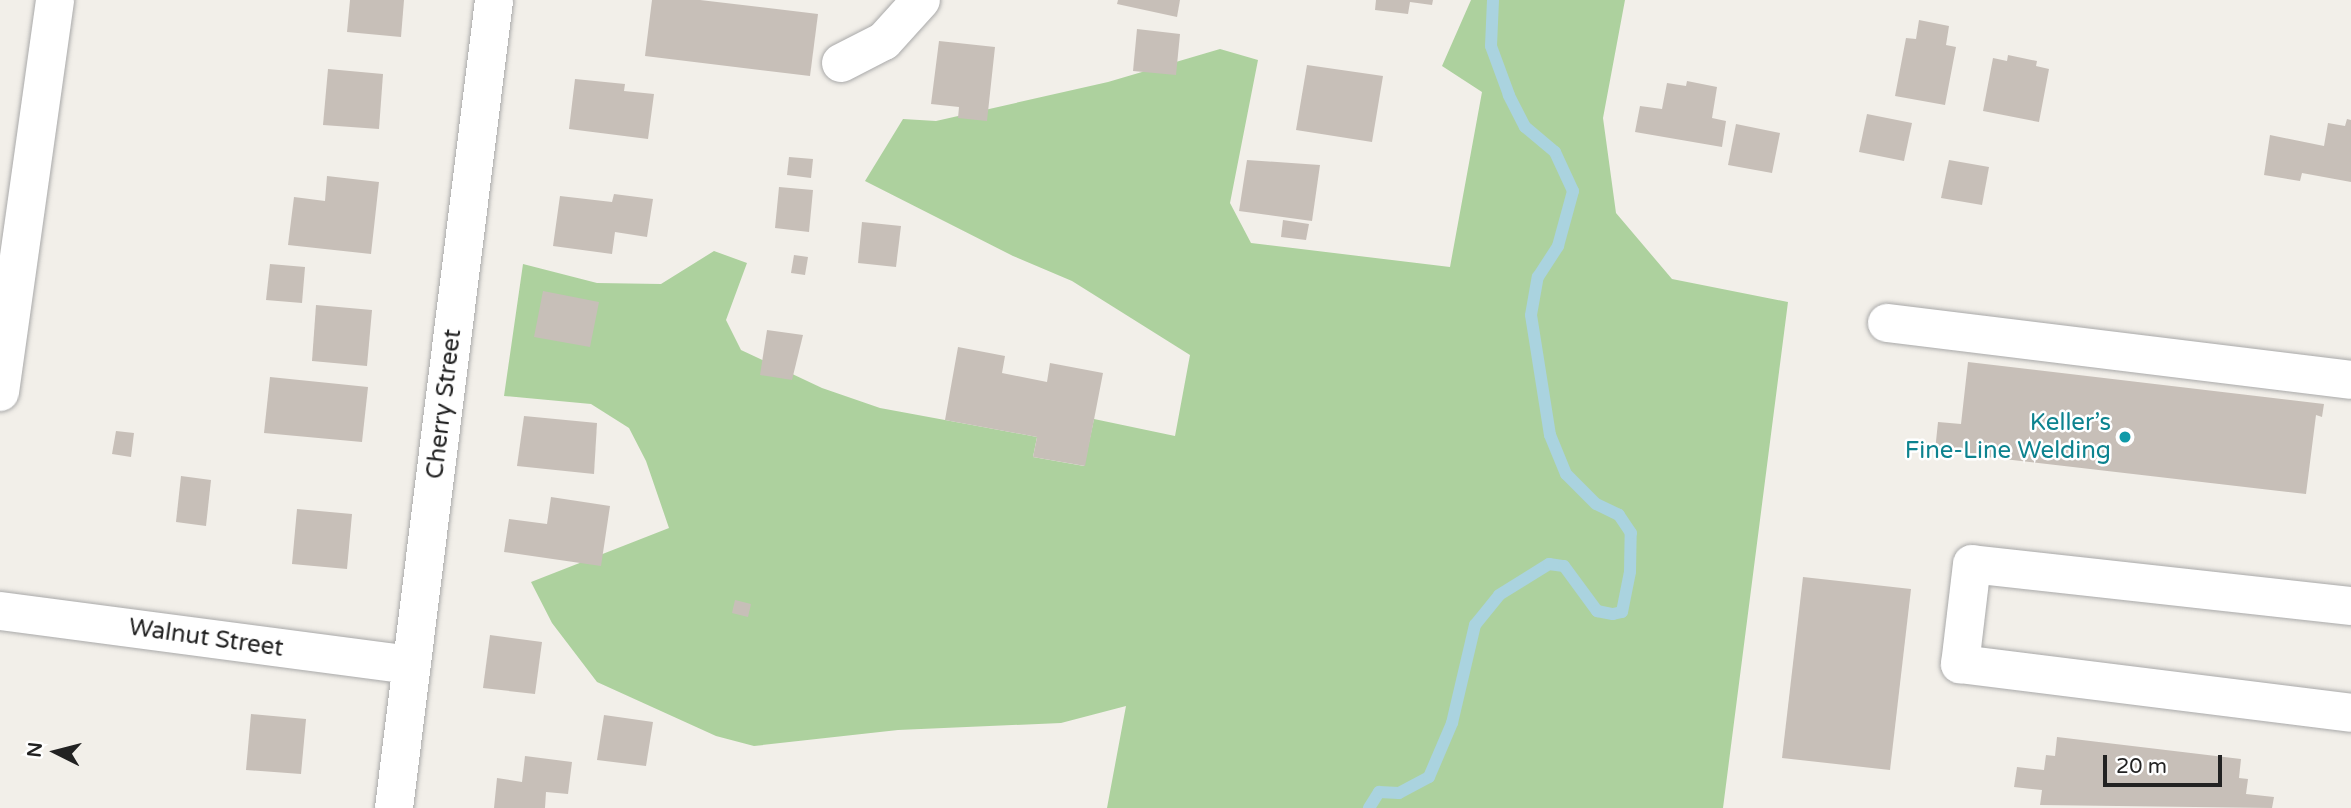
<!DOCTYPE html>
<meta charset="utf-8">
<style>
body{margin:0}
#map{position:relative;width:2351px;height:808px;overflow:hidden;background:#f2efe9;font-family:"Varela Round",sans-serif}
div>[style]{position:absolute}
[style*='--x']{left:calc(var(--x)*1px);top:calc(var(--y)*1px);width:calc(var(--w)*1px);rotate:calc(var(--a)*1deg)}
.forest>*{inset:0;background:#add19e}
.stream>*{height:12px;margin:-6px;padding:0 6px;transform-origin:6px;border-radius:6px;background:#aad3df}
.building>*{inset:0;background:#c7bfb8}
.roads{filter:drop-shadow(0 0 2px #a9a9a9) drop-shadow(0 0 2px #a9a9a9)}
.minor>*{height:38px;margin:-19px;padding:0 19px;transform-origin:19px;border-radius:19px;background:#fff}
.dots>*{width:19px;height:19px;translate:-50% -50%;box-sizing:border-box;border:4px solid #fff;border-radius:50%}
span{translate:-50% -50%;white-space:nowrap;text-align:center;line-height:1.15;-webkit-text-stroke:5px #fff;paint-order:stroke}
.street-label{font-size:24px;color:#222}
.culture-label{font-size:24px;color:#0d838f}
.right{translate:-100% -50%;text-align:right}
.north{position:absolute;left:21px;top:717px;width:70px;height:70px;-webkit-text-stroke:5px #fff;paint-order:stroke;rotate:276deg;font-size:19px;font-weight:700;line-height:28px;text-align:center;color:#222}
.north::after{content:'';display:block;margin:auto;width:24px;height:32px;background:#222;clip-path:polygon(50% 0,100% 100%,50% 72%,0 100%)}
.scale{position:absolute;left:2103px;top:755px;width:119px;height:32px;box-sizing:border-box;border:4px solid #222;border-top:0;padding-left:9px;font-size:21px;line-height:24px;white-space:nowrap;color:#222;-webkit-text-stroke:5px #fff;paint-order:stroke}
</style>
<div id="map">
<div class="forest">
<i style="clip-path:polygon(1471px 0,1625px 0,1603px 118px,1616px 213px,1672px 279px,1788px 302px,1723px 808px,1107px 808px,1126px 706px,1061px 723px,898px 730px,754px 746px,716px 736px,597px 682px,552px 623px,531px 582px,669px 528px,646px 461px,629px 428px,591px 404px,504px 396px,523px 264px,597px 283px,661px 284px,714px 251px,747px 263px,726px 320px,741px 350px,822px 388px,880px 408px,1037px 437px,1033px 457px,1084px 466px,1094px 419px,1175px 436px,1190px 355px,1072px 281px,1013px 256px,865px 181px,903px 119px,936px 121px,1108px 82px,1220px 49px,1258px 60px,1230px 203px,1251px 243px,1450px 267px,1482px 92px,1442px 66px)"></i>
</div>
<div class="stream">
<i style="--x:1369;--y:808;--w:19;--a:-58"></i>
<i style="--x:1379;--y:792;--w:20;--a:3"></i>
<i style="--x:1399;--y:793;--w:34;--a:-28"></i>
<i style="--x:1429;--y:777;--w:59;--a:-66.9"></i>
<i style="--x:1452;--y:723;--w:101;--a:-76.8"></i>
<i style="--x:1475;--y:625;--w:38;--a:-51"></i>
<i style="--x:1499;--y:595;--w:59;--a:-31.8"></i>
<i style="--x:1549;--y:564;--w:15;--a:8"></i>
<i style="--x:1564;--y:566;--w:56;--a:53.7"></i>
<i style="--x:1597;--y:611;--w:16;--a:11"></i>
<i style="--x:1613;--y:614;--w:9;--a:-13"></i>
<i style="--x:1622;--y:612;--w:41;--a:-78.7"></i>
<i style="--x:1630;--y:572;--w:39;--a:-89"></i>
<i style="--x:1631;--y:533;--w:22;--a:-124"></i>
<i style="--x:1619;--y:515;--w:25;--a:-154"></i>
<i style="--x:1596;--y:504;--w:42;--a:-135"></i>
<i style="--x:1566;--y:474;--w:42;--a:-112.3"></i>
<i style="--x:1550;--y:435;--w:121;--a:-99"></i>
<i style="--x:1531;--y:315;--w:39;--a:-80"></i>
<i style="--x:1538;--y:277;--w:37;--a:-57"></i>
<i style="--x:1558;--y:246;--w:57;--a:-74.7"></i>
<i style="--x:1573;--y:191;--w:43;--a:-114.8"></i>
<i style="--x:1555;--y:152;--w:39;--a:-140"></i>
<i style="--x:1525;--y:127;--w:36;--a:-117"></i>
<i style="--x:1509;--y:95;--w:52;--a:-110.2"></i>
<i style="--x:1491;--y:46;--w:46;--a:-87.5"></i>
</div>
<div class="building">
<i style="clip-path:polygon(350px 0,404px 0,401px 37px,347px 32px)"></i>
<i style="clip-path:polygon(652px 0,700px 0,818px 14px,810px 76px,645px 56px)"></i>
<i style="clip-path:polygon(1118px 0,1180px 0,1177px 17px,1117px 4px)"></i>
<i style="clip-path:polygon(1376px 0,1433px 0,1432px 5px,1410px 2px,1408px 14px,1375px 10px)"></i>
<i style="clip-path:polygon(1919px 20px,1949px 26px,1946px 45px,1956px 47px,1945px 105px,1895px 96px,1906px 38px,1916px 39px)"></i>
<i style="clip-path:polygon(1137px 29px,1180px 34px,1176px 75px,1133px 71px)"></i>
<i style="clip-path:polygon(939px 41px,995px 47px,987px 121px,958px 118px,959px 107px,931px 104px)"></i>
<i style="clip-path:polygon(2008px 55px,2037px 61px,2036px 66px,2049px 69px,2039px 122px,1983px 111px,1993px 58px,2007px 61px)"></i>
<i style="clip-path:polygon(1307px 65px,1383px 76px,1372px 142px,1296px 130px)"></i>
<i style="clip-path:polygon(328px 69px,383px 74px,379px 129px,323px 125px)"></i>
<i style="clip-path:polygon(575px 79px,625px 84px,624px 91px,654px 94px,648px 139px,569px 129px)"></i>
<i style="clip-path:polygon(1687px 81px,1717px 87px,1712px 118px,1726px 121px,1722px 147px,1635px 132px,1640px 106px,1662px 109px,1667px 83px,1686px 86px)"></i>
<i style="clip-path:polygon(1867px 114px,1912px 123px,1904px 161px,1859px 152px)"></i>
<i style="clip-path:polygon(2347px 119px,2351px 120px,2351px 182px,2302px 173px,2300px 181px,2264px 175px,2270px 135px,2324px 146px,2328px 123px,2345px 126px)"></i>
<i style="clip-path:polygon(1736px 124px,1780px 133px,1772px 173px,1728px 165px)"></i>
<i style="clip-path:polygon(789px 157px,813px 159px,811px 178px,787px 175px)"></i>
<i style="clip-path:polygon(1247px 160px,1320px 165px,1312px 221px,1239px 211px)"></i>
<i style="clip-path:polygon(1949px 160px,1989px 167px,1982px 205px,1941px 198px)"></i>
<i style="clip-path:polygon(327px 176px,379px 182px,371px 254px,288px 245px,294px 197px,325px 201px)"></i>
<i style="clip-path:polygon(779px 187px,813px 190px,809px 232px,775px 228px)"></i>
<i style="clip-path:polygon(614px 194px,653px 199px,647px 237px,615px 232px,612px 254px,553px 246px,560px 196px,612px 202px)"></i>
<i style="clip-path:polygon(1283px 220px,1309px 224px,1306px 240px,1281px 237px)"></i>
<i style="clip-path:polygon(862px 222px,901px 226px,896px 267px,858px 263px)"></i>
<i style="clip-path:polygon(794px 255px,808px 257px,805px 275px,791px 273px)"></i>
<i style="clip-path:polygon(270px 264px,305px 267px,302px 303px,266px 300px)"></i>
<i style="clip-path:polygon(543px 291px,599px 302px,590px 347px,534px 337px)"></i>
<i style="clip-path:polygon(316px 305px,372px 310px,367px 366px,312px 361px)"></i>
<i style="clip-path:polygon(767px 330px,803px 335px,792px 380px,760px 375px)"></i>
<i style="clip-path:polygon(958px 347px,1005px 356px,1002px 373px,1047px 382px,1050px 363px,1103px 373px,1085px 466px,1033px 457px,1037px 437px,945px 420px)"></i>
<i style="clip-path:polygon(1968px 362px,2324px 404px,2322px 417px,2316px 415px,2306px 494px,1935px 451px,1938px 422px,1961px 424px)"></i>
<i style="clip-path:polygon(270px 377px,368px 387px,362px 442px,264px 433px)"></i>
<i style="clip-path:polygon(524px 416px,597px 423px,594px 474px,517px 466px)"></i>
<i style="clip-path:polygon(116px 431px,134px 433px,131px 457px,112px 454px)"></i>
<i style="clip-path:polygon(181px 476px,211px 480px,206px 526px,176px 522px)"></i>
<i style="clip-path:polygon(551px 497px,610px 506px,601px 566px,504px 552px,509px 519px,547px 524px)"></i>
<i style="clip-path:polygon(297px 509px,352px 514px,347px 569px,292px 564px)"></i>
<i style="clip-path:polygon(1803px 577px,1911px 589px,1890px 770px,1782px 758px)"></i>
<i style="clip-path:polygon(735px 600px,751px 604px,748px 617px,732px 613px)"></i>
<i style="clip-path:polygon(490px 635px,542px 642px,535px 694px,483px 688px)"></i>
<i style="clip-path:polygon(251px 714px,306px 719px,301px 774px,246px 770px)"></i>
<i style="clip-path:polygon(604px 715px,653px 722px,646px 766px,597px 760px)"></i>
<i style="clip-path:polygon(2057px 737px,2241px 759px,2239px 778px,2248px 779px,2246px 794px,2274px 797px,2272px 808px,2040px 805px,2042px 790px,2014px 787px,2017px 767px,2044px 770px,2046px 755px,2055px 756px)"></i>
<i style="clip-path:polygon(525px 756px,572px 762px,568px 794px,546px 792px,545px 808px,494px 808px,497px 778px,522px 782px)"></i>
</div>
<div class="roads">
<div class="minor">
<i style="--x:841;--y:63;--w:48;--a:-27.1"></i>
<i style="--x:884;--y:41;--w:55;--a:-47.9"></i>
<i style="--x:1887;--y:323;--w:467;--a:7"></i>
<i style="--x:0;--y:392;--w:396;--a:-82"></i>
<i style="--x:2351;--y:606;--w:381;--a:-173.7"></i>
<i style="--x:1972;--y:564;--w:101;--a:96.8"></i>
<i style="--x:1960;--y:664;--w:394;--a:7.1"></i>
<i style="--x:0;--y:611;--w:415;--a:7.5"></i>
<i style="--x:394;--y:808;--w:814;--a:-82.94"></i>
</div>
</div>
<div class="dots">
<i style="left:2125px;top:437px;background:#0f9aa8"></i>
</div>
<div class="street-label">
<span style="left:444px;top:404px;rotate:-83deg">Cherry Street</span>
<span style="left:206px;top:638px;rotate:8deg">Walnut Street</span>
</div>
<div class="culture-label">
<span class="right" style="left:2111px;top:437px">Keller’s<br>Fine-Line Welding</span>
</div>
<div class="north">N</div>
<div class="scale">20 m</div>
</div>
